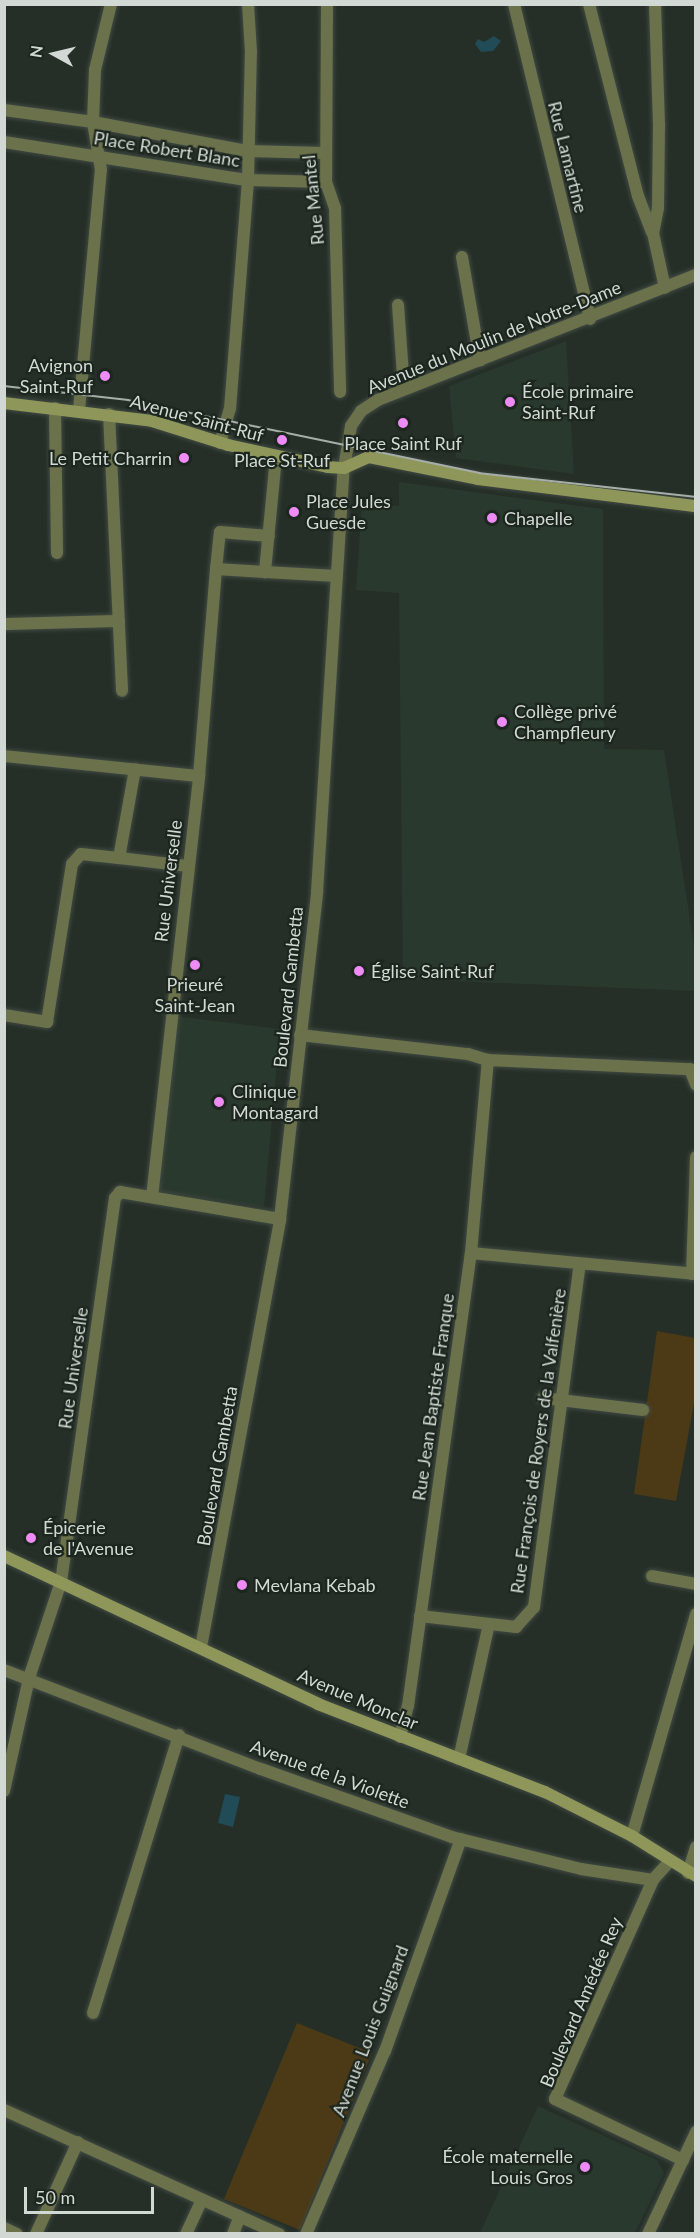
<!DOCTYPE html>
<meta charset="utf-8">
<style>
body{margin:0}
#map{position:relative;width:700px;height:2238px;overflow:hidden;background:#252f27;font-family:Lato,sans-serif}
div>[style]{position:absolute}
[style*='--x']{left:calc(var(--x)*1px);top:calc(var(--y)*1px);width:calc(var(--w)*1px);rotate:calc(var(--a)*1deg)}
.built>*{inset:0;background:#2a392d}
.green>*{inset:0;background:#4c3a16}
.water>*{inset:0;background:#214b57}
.roads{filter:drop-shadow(0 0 2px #414a43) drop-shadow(0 0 2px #414a43)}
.street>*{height:12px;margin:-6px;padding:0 6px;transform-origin:6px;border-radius:6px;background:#6b714b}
.secondary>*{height:12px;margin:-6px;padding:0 6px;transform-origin:6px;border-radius:6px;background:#8e9759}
.tram>*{height:1.5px;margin:-0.75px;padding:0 0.75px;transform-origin:0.75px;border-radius:0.75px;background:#a7aea9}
.dots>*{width:16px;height:16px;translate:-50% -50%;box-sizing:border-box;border:3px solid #1c261e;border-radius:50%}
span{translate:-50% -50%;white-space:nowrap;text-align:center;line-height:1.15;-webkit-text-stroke:4.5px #1c261e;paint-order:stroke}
.street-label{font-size:18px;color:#d2d8d3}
.poi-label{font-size:18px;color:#d2d8d3}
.right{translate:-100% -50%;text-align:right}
.left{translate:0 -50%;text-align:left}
.frame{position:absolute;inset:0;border:6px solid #d2d8d3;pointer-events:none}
.north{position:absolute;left:24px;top:24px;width:60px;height:60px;-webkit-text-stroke:4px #1c261e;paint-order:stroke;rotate:278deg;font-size:16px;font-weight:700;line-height:24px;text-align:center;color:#d2d8d3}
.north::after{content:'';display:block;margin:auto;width:21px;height:27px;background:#d2d8d3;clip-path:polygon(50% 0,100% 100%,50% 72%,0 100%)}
.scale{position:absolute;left:24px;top:2187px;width:130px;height:27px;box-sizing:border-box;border:3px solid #d2d8d3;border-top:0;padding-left:8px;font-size:18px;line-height:21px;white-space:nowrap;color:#d2d8d3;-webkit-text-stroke:4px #1c261e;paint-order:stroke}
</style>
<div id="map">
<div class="built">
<i style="clip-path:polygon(566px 341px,574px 474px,456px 458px,449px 386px)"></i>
<i style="clip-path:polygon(399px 482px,603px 509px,604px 749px,664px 750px,695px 953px,695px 991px,403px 979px,399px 593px,356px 590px,362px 504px,399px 506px)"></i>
<i style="clip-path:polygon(174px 1016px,280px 1029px,264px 1207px,159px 1192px,155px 1187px)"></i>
<i style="clip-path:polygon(538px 2106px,657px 2160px,664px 2173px,635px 2233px,480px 2233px)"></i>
</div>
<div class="green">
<i style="clip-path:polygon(657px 1331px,695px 1338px,695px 1398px,676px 1501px,634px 1494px)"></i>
<i style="clip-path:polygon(297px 2023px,372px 2053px,300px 2230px,224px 2199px)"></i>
</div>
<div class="water">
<i style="clip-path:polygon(494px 36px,501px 41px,493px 51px,481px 52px,475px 44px,478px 39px,484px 42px)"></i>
<i style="clip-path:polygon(225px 1794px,240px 1797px,233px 1827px,218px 1823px)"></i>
</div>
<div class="roads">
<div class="street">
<i style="--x:327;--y:4;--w:178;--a:90.3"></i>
<i style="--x:326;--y:182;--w:28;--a:71"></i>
<i style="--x:335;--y:208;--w:184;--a:88.4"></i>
<i style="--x:514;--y:4;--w:324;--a:76.4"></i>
<i style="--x:589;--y:4;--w:198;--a:75.7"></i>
<i style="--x:638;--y:196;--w:39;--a:69"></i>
<i style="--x:655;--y:4;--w:121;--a:88.1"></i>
<i style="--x:659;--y:125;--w:83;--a:90.7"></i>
<i style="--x:658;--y:208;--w:25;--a:101"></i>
<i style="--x:653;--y:233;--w:56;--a:77.7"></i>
<i style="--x:4;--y:110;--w:90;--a:7.7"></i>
<i style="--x:93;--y:122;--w:158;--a:10.6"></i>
<i style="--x:248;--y:151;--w:77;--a:1.5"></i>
<i style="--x:4;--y:142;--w:247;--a:8.9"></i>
<i style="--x:248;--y:180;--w:78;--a:1.5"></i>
<i style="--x:462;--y:257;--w:105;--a:80.1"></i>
<i style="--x:398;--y:305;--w:84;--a:85.9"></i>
<i style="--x:55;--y:408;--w:145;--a:89.2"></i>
<i style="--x:79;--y:410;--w:241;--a:-84.8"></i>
<i style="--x:101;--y:170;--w:49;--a:-99.5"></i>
<i style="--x:93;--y:122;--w:52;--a:-87.8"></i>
<i style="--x:95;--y:70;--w:68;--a:-76.4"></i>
<i style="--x:109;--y:414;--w:277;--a:87.3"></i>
<i style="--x:220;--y:443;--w:35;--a:-74"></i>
<i style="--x:230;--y:409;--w:230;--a:-85.5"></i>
<i style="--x:248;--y:180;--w:128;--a:-88.7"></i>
<i style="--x:251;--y:52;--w:48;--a:-93.6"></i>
<i style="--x:276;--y:457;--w:116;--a:95.5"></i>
<i style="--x:265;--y:572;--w:72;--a:3.2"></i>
<i style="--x:265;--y:572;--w:49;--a:-176.5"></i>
<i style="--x:216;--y:569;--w:37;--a:-84"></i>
<i style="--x:220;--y:532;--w:49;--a:4.7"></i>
<i style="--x:4;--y:624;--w:115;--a:-1.5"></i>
<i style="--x:4;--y:756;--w:196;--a:5.9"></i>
<i style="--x:119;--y:858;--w:68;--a:6.7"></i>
<i style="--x:4;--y:1015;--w:44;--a:9.2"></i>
<i style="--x:47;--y:1022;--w:160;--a:-81"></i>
<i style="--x:72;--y:864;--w:13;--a:-48"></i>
<i style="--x:81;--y:854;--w:38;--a:6"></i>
<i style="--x:119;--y:858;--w:90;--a:-79.8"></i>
<i style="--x:300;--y:1035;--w:169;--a:6.5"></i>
<i style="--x:468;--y:1054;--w:21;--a:17"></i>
<i style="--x:488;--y:1060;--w:202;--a:2.6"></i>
<i style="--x:690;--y:1069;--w:17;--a:69"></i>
<i style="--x:152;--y:1197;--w:424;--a:-83.6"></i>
<i style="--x:199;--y:776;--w:208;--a:-85.3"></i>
<i style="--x:471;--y:1253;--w:226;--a:5.3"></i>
<i style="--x:692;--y:1274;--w:117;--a:-88"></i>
<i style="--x:543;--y:1398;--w:101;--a:6.8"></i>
<i style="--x:652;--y:1576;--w:45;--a:10.3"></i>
<i style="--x:420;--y:1616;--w:97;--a:6.5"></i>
<i style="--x:516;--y:1627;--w:27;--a:-48"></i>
<i style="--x:534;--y:1607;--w:346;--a:-82.4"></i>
<i style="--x:201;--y:1647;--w:435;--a:-79.5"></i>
<i style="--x:280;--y:1219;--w:329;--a:-83.5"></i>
<i style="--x:317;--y:892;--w:425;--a:-86.4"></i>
<i style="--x:344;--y:468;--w:43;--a:-80.5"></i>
<i style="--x:351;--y:426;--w:18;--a:-56"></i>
<i style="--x:361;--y:411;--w:20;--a:-33"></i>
<i style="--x:378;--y:400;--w:342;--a:-21.5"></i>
<i style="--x:4;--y:1670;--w:275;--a:21.1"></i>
<i style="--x:261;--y:1769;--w:203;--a:19.6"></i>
<i style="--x:452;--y:1837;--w:133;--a:13.9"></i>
<i style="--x:581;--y:1869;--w:73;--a:8.7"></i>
<i style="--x:400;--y:1737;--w:32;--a:-76"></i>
<i style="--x:408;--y:1706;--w:457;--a:-82.1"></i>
<i style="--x:471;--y:1253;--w:194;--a:-85"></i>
<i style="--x:459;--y:1759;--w:138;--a:-77.5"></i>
<i style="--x:4;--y:1791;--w:116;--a:-77.5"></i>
<i style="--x:29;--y:1678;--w:101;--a:-71.6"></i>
<i style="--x:61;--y:1582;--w:388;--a:-82"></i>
<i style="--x:115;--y:1198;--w:8;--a:-50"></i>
<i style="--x:120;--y:1192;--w:162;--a:9.6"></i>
<i style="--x:632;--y:1836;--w:231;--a:-73.9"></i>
<i style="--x:669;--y:1862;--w:24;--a:132"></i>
<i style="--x:653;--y:1880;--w:240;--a:114.1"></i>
<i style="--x:555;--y:2099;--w:142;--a:25.5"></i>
<i style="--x:688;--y:1873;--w:27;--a:-73"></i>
<i style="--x:93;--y:2013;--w:291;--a:-72.8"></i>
<i style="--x:4;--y:2110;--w:302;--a:24.3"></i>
<i style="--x:4;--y:2228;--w:14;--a:25"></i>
<i style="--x:36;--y:2234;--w:101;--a:-65.5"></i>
<i style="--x:186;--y:2234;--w:38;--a:-65"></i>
<i style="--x:233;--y:2234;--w:19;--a:-69"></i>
<i style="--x:306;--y:2234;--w:199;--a:-66.7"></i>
<i style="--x:385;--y:2051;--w:225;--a:-70.3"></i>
<i style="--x:648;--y:2234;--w:113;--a:-64.8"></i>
</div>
<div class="secondary">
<i style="--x:4;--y:403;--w:149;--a:6.9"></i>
<i style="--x:152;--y:421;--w:80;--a:17.5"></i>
<i style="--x:228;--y:445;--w:102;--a:12.4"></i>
<i style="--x:328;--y:467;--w:16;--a:4"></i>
<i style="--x:344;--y:468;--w:27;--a:-24"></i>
<i style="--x:369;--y:457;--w:111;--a:11.4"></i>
<i style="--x:478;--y:479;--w:220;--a:7.1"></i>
<i style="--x:4;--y:1556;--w:347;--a:25.2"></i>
<i style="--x:318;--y:1704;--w:243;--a:21.2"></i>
<i style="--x:545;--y:1792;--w:97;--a:26.8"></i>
<i style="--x:632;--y:1836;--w:75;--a:32"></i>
</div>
</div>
<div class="tram">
<i style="--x:4;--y:386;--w:125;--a:6.4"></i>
<i style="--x:128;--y:400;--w:359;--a:11.7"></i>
<i style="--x:479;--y:473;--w:218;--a:6.3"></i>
</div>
<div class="dots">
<i style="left:105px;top:376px;background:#ee8bf7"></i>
<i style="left:510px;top:402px;background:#ee8bf7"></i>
<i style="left:403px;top:423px;background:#ee8bf7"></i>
<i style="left:282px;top:440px;background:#ee8bf7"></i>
<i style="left:184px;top:458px;background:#ee8bf7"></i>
<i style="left:294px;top:512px;background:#ee8bf7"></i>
<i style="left:492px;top:518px;background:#ee8bf7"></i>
<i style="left:502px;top:722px;background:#ee8bf7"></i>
<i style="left:195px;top:965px;background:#ee8bf7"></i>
<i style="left:359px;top:971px;background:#ee8bf7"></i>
<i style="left:219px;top:1102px;background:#ee8bf7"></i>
<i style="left:31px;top:1538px;background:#ee8bf7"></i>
<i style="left:242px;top:1585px;background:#ee8bf7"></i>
<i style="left:585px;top:2167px;background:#ee8bf7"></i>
</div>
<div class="street-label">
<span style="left:167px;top:149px;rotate:9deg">Place Robert Blanc</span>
<span style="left:568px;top:157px;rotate:76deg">Rue Lamartine</span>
<span style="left:313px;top:200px;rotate:-96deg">Rue Mantel</span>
<span style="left:494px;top:337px;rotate:-22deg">Avenue du Moulin de Notre-Dame</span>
<span style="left:197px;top:418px;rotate:15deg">Avenue Saint-Ruf</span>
<span style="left:168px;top:881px;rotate:-83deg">Rue Universelle</span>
<span style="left:288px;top:987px;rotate:-84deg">Boulevard Gambetta</span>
<span style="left:73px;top:1368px;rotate:-82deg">Rue Universelle</span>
<span style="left:433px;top:1397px;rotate:-82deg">Rue Jean Baptiste Franque</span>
<span style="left:538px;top:1441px;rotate:-82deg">Rue François de Royers de la Valfenière</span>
<span style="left:217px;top:1466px;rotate:-80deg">Boulevard Gambetta</span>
<span style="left:358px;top:1699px;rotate:23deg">Avenue Monclar</span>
<span style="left:330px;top:1774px;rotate:20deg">Avenue de la Violette</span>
<span style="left:581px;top:2002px;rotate:-67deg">Boulevard Amédée Rey</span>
<span style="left:370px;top:2031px;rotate:-69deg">Avenue Louis Guignard</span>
</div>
<div class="poi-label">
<span class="right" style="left:93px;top:376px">Avignon<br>Saint-Ruf</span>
<span class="left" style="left:522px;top:402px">École primaire<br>Saint-Ruf</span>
<span style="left:403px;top:443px">Place Saint Ruf</span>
<span class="right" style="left:172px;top:458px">Le Petit Charrin</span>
<span style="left:282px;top:460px">Place St-Ruf</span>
<span class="left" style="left:306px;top:512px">Place Jules<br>Guesde</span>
<span class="left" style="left:504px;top:518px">Chapelle</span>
<span class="left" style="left:514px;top:722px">Collège privé<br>Champfleury</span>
<span class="left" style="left:371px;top:971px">Église Saint-Ruf</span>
<span style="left:195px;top:995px">Prieuré<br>Saint-Jean</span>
<span class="left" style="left:232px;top:1102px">Clinique<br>Montagard</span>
<span class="left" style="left:43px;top:1538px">Épicerie<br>de l'Avenue</span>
<span class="left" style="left:254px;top:1585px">Mevlana Kebab</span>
<span class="right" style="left:573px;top:2167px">École maternelle<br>Louis Gros</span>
</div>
<div class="frame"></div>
<div class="north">N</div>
<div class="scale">50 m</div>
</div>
